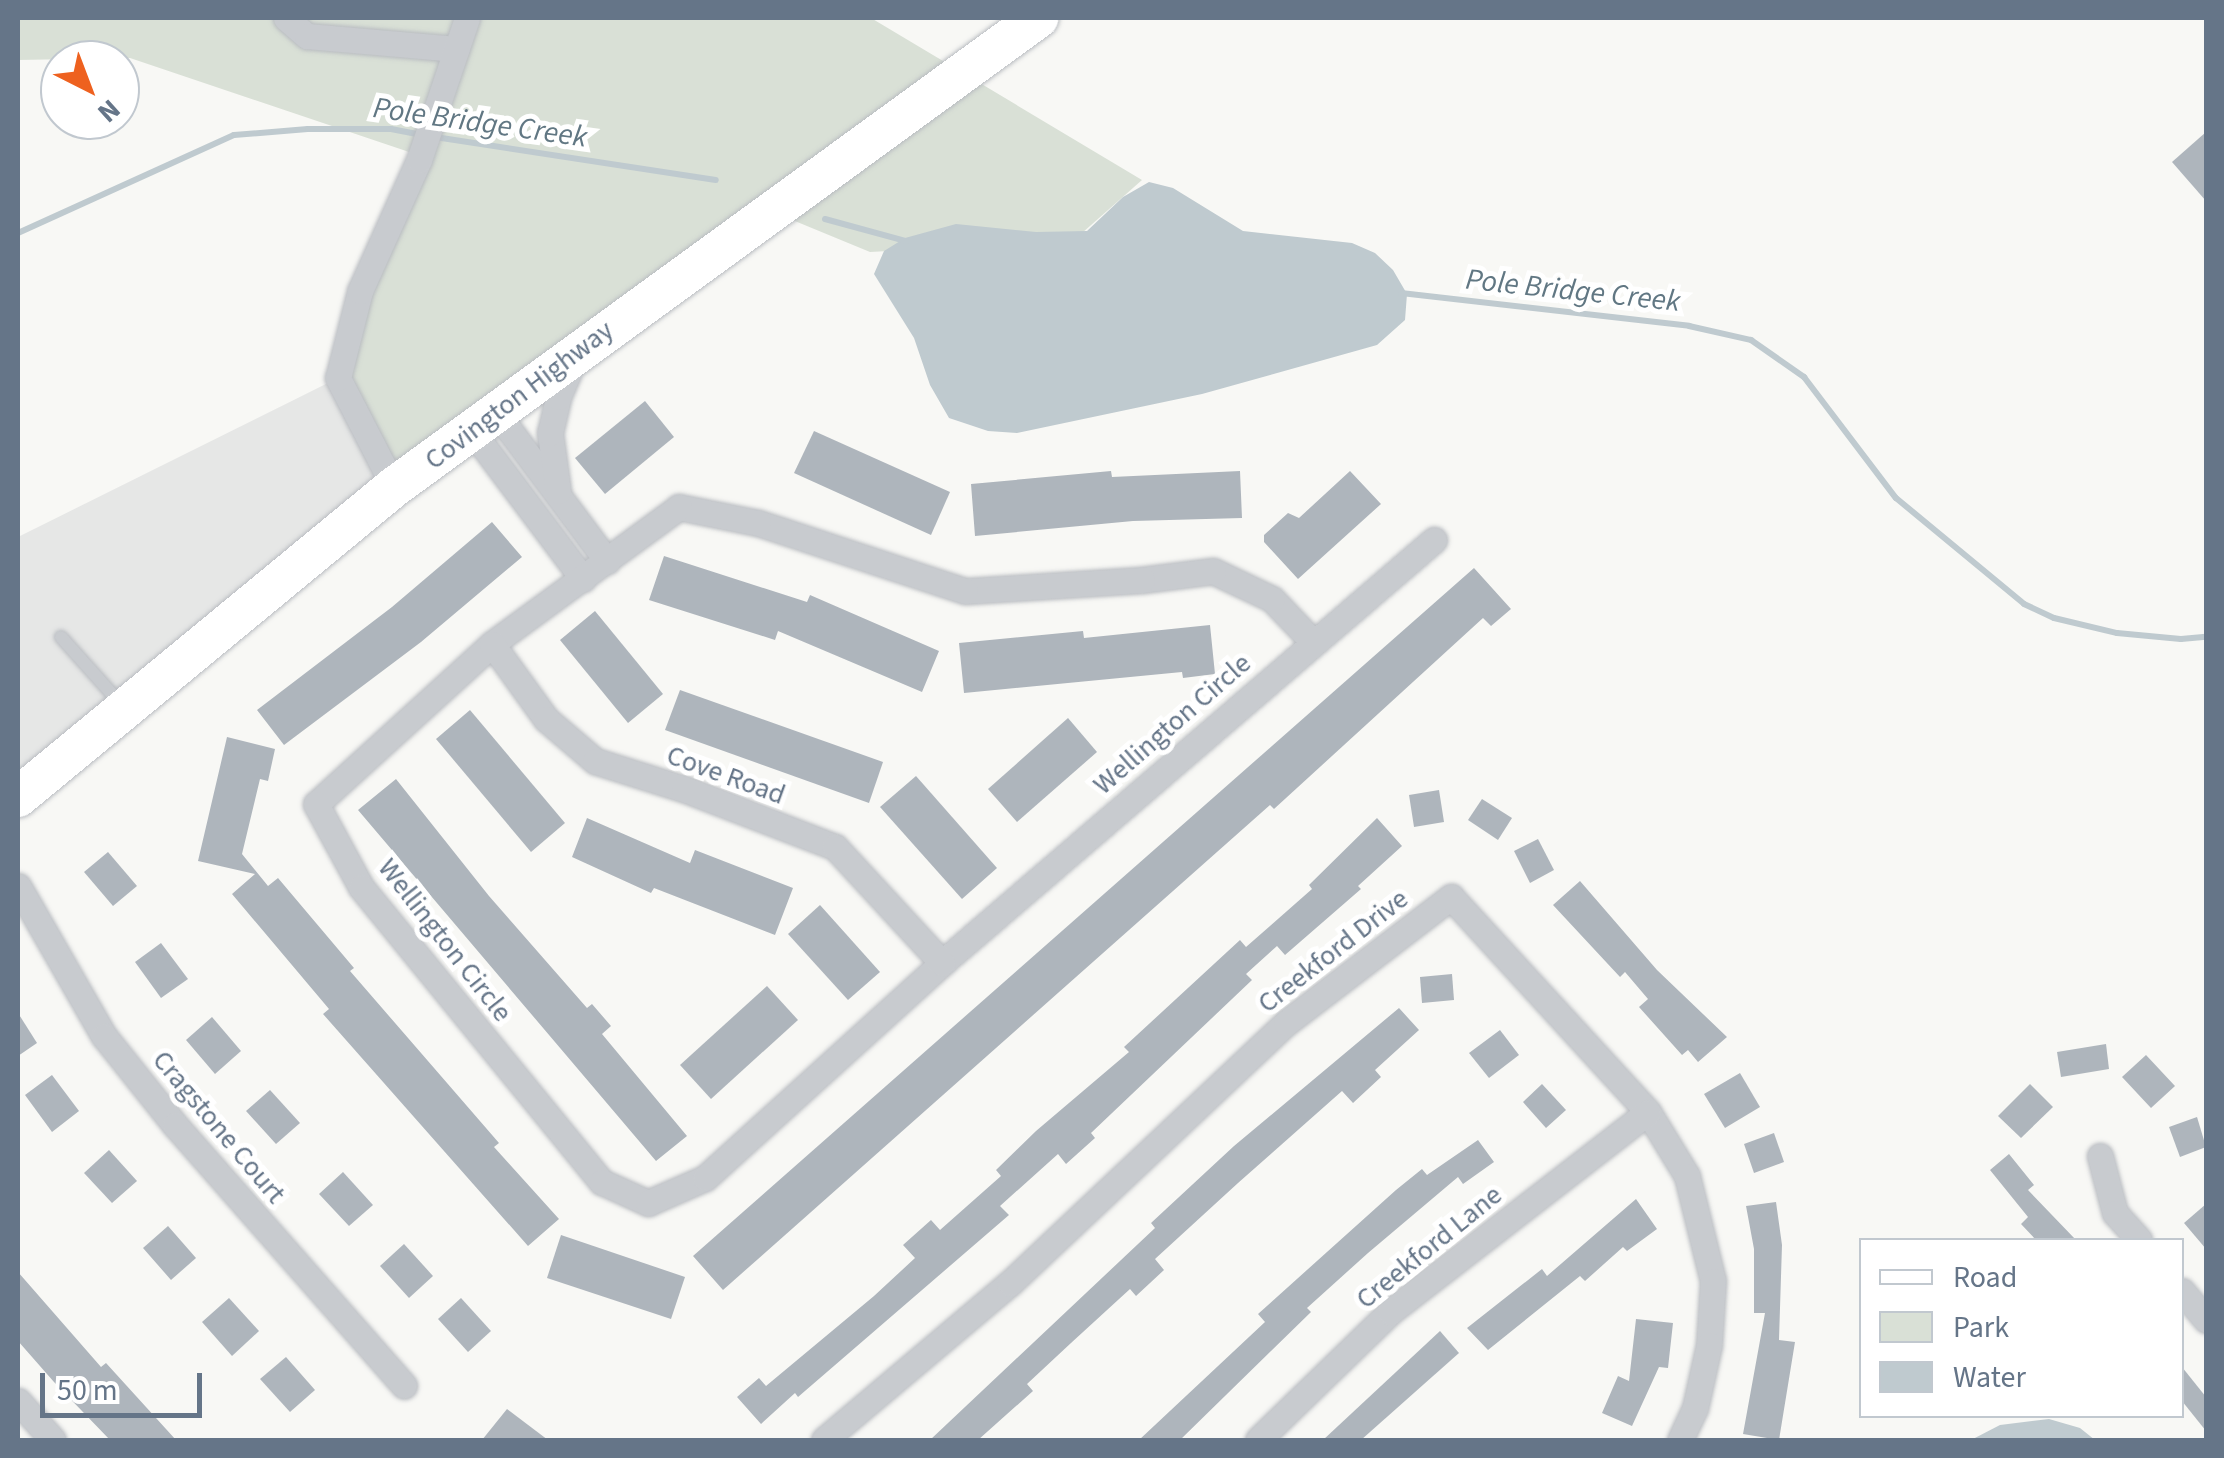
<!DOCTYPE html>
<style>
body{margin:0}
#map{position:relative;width:2224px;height:1458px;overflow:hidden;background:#f8f8f5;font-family:"Source Sans 3",sans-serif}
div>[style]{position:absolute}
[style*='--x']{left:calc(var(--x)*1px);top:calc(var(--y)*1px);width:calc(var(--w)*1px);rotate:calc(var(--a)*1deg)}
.built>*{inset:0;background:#e6e7e6}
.green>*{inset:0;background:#d9e0d6}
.water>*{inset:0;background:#bfcacf}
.stream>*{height:6px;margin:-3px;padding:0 3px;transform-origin:3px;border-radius:3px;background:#bfcacf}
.building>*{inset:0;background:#aeb5bc}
.roads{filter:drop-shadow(0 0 2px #b9bcc1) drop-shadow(0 0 2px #b9bcc1)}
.lane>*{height:12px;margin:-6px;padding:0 6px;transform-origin:6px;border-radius:6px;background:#c8cbcf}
.street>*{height:25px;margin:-12.5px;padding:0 12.5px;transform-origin:12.5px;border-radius:12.5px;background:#c8cbcf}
.primary>*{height:40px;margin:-20px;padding:0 20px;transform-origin:20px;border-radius:20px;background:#fff}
span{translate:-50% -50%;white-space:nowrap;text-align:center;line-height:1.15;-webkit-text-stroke:10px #fff;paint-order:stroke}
.street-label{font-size:28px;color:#657588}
.water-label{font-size:30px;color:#617783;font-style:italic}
.frame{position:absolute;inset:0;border:20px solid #657588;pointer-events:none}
.legend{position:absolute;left:1859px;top:1238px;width:325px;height:180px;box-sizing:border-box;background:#fff;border:2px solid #c1c8cf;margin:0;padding:12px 18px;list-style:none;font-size:30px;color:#657588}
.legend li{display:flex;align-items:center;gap:20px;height:50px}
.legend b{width:50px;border:2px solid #c1c8cf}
.north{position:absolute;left:40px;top:40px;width:100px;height:100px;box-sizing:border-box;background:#fff;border:2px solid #c1c8cf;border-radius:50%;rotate:138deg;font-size:28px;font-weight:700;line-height:40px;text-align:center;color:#657588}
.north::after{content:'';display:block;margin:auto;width:35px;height:45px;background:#ee611f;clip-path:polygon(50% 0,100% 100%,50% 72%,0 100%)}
.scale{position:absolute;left:40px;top:1373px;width:162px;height:45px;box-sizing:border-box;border:5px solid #657588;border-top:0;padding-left:12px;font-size:30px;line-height:35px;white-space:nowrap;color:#657588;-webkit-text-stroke:8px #fff;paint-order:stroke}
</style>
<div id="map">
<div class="built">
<i style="clip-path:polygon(338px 378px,386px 470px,18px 792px,18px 537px)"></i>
</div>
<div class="green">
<i style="clip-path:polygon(18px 18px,871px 18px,1142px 180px,1073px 241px,870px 252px,773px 212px,389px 474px,338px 378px,421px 156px,130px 58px,18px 60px)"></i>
</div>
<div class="water">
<i style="clip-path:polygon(1149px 182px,1173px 188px,1243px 231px,1352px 243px,1375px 253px,1393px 270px,1407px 294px,1405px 320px,1377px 345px,1202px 394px,1017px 433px,988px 431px,949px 418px,930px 385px,914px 338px,874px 274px,884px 251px,905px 238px,956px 224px,1036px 232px,1087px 231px,1123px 197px)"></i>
<i style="clip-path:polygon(2049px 1419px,2080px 1428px,2095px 1440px,1971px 1440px,2000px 1425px)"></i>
</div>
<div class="stream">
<i style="--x:435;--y:137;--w:284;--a:8.7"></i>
<i style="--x:825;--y:219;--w:84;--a:15.2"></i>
<i style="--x:18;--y:233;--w:237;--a:-24.4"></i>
<i style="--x:234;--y:135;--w:74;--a:-4.6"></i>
<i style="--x:308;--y:129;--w:83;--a:0"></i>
<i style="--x:391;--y:129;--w:33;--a:11"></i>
<i style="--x:1401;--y:293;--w:290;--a:6.5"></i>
<i style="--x:1689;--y:326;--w:64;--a:12.7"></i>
<i style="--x:1751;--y:340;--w:65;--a:34.9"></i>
<i style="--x:1804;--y:377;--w:152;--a:52.8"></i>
<i style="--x:1896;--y:498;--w:166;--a:39.6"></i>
<i style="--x:2024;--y:604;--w:33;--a:25"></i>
<i style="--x:2054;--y:618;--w:65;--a:13.4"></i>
<i style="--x:2117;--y:633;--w:64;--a:5.4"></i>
<i style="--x:2181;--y:639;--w:25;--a:-5"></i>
</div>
<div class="building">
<i style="clip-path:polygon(2206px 132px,2206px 201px,2172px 162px)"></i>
<i style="clip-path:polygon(645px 401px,674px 437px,605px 494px,575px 458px)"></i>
<i style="clip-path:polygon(814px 431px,950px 492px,931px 535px,794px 473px)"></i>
<i style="clip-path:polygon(1111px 471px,1112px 477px,1240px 471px,1242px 518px,1133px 521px,975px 536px,971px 484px)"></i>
<i style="clip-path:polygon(1350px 471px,1381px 504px,1298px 579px,1264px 542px,1264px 535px,1288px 513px,1299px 518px)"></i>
<i style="clip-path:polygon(492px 522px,522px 557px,421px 642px,284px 745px,257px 710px,392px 607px)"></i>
<i style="clip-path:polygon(664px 556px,807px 602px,810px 595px,939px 651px,922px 692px,778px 631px,775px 640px,649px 600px)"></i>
<i style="clip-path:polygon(1474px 568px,1511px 609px,1491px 626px,1483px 618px,1274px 809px,1270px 805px,723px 1290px,693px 1256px)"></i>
<i style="clip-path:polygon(595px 611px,663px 694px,628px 723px,560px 640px)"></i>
<i style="clip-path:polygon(1210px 625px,1215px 674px,1183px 678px,1182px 672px,964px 693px,959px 643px,1083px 631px,1084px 638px)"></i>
<i style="clip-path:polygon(680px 690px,883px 762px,869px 803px,665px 730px)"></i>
<i style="clip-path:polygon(470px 710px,565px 823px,531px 852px,436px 739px)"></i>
<i style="clip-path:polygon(1068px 718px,1097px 752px,1017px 822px,988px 789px)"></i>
<i style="clip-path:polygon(227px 737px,275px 749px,268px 781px,260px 779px,242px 854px,268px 886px,278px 878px,354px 968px,350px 971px,499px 1143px,494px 1147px,559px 1219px,528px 1246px,323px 1014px,329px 1009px,232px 894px,255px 874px,198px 861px)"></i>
<i style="clip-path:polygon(916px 776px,997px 868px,962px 899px,880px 807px)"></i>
<i style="clip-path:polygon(396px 779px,489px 896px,587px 1008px,592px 1004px,611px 1026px,602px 1034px,687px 1136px,656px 1161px,358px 810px)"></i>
<i style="clip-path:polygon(1439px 790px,1444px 822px,1414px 827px,1409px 795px)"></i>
<i style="clip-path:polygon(1482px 799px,1512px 818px,1498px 840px,1468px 820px)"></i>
<i style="clip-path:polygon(587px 818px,690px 863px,695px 850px,793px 888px,775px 935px,654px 888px,651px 893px,572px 857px)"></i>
<i style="clip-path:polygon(1377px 818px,1402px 846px,1358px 886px,1361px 889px,1285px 955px,1277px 946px,1246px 974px,1252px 980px,1091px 1133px,1095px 1138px,1066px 1164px,1058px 1154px,1000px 1206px,1009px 1215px,798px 1397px,795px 1393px,761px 1424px,737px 1397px,759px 1378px,766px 1386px,874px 1296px,915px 1258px,903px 1245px,931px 1220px,940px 1230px,1001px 1176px,996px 1170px,1036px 1131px,1129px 1052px,1124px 1047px,1240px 940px,1246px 947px,1312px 889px,1309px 885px)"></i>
<i style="clip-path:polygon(1538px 839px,1554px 870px,1530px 883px,1514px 851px)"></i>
<i style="clip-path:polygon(108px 852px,137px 886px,113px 906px,84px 872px)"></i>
<i style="clip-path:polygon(1580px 881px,1657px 970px,1727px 1037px,1698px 1062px,1688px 1050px,1682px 1055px,1639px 1007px,1648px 999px,1625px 972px,1620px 977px,1553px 905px)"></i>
<i style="clip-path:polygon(820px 905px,880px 972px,848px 1000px,788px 934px)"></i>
<i style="clip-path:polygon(161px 943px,188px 979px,161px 998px,135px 962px)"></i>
<i style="clip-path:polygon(1452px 974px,1454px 1000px,1422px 1003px,1420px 977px)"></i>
<i style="clip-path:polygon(767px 986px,798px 1020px,711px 1099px,680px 1065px)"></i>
<i style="clip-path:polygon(1399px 1008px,1419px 1030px,1375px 1070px,1381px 1077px,1353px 1103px,1342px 1091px,1238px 1183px,1155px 1259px,1164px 1270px,1136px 1296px,1130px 1289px,1071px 1343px,1027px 1384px,1033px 1391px,978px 1440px,930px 1440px,1155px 1228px,1151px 1223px,1234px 1146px)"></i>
<i style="clip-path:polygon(18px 1013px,37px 1043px,18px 1056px)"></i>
<i style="clip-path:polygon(212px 1017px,241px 1051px,215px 1074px,186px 1040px)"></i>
<i style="clip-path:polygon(1500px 1030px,1519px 1055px,1489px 1078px,1469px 1053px)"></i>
<i style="clip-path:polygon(2106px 1044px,2109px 1069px,2061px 1077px,2057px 1052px)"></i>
<i style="clip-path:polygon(2146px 1055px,2175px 1086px,2151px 1108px,2122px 1077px)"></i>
<i style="clip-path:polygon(1740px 1073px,1760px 1107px,1725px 1128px,1704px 1094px)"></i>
<i style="clip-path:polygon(52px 1075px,79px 1111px,52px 1132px,25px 1095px)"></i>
<i style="clip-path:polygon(1542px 1084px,1566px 1110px,1546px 1128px,1523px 1102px)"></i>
<i style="clip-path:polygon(2030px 1084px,2053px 1107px,2021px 1138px,1998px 1116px)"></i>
<i style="clip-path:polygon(270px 1090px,300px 1123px,276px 1144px,246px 1111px)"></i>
<i style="clip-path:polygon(2197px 1117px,2206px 1147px,2180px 1157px,2169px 1127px)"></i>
<i style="clip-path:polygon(1774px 1133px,1784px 1162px,1754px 1173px,1744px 1144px)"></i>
<i style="clip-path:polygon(1478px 1140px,1494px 1162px,1463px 1184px,1458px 1177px,1368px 1253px,1307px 1308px,1311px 1312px,1180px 1440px,1139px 1440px,1265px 1322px,1258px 1314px,1396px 1190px,1422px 1169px,1427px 1175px)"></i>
<i style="clip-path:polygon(109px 1150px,137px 1181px,112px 1203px,84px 1173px)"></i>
<i style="clip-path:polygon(2009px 1154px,2034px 1185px,2028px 1190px,2076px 1240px,2036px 1240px,2021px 1224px,2028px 1217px,1990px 1170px)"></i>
<i style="clip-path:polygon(343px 1172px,373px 1205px,349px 1226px,319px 1194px)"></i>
<i style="clip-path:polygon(1636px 1199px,1657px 1229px,1627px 1251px,1623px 1247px,1585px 1281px,1580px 1276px,1488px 1350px,1467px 1328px,1542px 1269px,1547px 1276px)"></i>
<i style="clip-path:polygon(1776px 1202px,1782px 1245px,1779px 1340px,1795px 1342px,1779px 1440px,1743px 1434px,1765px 1313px,1754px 1313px,1754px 1249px,1746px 1206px)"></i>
<i style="clip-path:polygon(2206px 1204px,2206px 1249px,2184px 1223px)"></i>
<i style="clip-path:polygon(168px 1226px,196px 1258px,171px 1280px,143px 1248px)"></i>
<i style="clip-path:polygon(561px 1235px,685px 1277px,671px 1319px,547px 1278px)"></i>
<i style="clip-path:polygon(404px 1244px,433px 1276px,409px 1298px,380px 1266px)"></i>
<i style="clip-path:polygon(18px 1272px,101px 1367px,106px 1363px,176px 1440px,110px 1440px,54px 1382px,18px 1341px)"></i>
<i style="clip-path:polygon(229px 1298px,259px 1331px,232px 1356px,202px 1322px)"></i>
<i style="clip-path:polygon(461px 1298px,491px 1331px,468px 1352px,438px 1319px)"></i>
<i style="clip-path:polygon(1636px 1319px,1673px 1323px,1668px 1368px,1659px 1367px,1632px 1426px,1602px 1413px,1618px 1376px,1629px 1381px)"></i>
<i style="clip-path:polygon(1440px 1331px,1459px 1353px,1361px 1440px,1323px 1440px)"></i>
<i style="clip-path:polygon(286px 1357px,315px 1390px,290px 1412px,260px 1379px)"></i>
<i style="clip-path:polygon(2182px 1367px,2206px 1397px,2206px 1431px,2182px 1401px)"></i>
<i style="clip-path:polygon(507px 1409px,548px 1440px,482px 1440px)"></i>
</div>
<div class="roads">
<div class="lane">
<i style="--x:61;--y:637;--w:89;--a:48.2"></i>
</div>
<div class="street">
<i style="--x:286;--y:18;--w:28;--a:41"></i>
<i style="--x:307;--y:36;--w:150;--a:5"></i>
<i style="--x:496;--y:412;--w:186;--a:53.3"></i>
<i style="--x:472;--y:431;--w:185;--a:53.1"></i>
<i style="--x:394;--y:487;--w:123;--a:-117.2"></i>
<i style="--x:338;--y:378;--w:90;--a:-75.8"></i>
<i style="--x:360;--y:291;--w:144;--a:-65.8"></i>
<i style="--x:419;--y:160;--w:150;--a:-71.3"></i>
<i style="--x:558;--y:491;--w:59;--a:-97.9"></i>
<i style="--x:550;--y:433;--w:37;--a:-77"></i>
<i style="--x:558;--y:397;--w:40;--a:-66.6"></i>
<i style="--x:1313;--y:642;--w:59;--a:-133.6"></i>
<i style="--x:1272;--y:599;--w:65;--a:-154.6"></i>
<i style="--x:1213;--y:571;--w:72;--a:172.8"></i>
<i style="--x:1142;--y:580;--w:177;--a:176.4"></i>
<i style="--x:965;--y:591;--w:218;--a:-161.8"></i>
<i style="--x:758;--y:523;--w:81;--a:-168.6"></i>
<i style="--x:679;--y:507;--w:232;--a:143.8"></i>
<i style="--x:492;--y:644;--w:238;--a:137.7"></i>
<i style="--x:316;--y:804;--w:94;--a:61.5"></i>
<i style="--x:361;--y:887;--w:381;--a:50.8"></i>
<i style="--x:602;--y:1182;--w:51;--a:24.5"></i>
<i style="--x:648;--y:1203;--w:62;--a:-23.7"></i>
<i style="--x:705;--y:1178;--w:320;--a:-42.2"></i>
<i style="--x:942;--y:963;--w:649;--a:-40.69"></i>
<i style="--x:492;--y:644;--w:92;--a:54.2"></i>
<i style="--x:546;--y:719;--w:65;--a:40.6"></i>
<i style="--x:595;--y:761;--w:93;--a:17.5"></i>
<i style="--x:684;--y:789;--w:162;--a:21"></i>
<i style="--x:835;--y:847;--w:158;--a:47.3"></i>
<i style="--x:18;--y:886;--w:173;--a:60.2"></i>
<i style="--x:104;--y:1036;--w:114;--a:51.4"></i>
<i style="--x:175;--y:1125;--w:347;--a:48.7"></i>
<i style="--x:2100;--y:1156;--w:59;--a:75.3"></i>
<i style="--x:2115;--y:1213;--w:36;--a:48"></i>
<i style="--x:2182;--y:1291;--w:38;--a:50"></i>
<i style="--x:18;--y:1401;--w:52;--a:48.1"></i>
<i style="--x:824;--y:1440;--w:243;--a:-40.2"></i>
<i style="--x:1010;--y:1283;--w:379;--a:-43.3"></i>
<i style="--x:1286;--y:1023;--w:208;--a:-37.4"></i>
<i style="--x:1451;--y:897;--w:292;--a:47.5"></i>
<i style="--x:1648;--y:1112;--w:75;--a:58.6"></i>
<i style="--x:1687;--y:1176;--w:108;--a:76.1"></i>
<i style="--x:1713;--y:1281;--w:64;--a:93.6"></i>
<i style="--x:1709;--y:1345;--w:65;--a:102.5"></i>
<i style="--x:1695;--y:1408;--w:35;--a:115"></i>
<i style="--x:1258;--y:1440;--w:184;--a:-44.1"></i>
<i style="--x:1390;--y:1312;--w:326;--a:-37.8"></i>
</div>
<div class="primary">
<i style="--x:18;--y:797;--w:487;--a:-39.5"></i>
<i style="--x:394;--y:487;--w:797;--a:-36.06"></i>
</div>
</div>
<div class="street-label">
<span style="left:519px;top:395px;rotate:-37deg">Covington Highway</span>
<span style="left:1172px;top:724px;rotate:-41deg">Wellington Circle</span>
<span style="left:726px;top:775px;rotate:20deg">Cove Road</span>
<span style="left:445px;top:940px;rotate:52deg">Wellington Circle</span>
<span style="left:1333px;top:951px;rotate:-38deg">Creekford Drive</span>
<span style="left:219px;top:1127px;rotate:50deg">Cragstone Court</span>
<span style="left:1429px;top:1247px;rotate:-39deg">Creekford Lane</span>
</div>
<div class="water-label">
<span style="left:480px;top:123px;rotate:8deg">Pole Bridge Creek</span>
<span style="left:1573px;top:291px;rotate:6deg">Pole Bridge Creek</span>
</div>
<div class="frame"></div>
<ul class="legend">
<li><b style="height:12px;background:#fff"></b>Road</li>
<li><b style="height:28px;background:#d9e0d6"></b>Park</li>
<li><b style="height:28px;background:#bfcacf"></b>Water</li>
</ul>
<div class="north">N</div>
<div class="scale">50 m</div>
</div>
